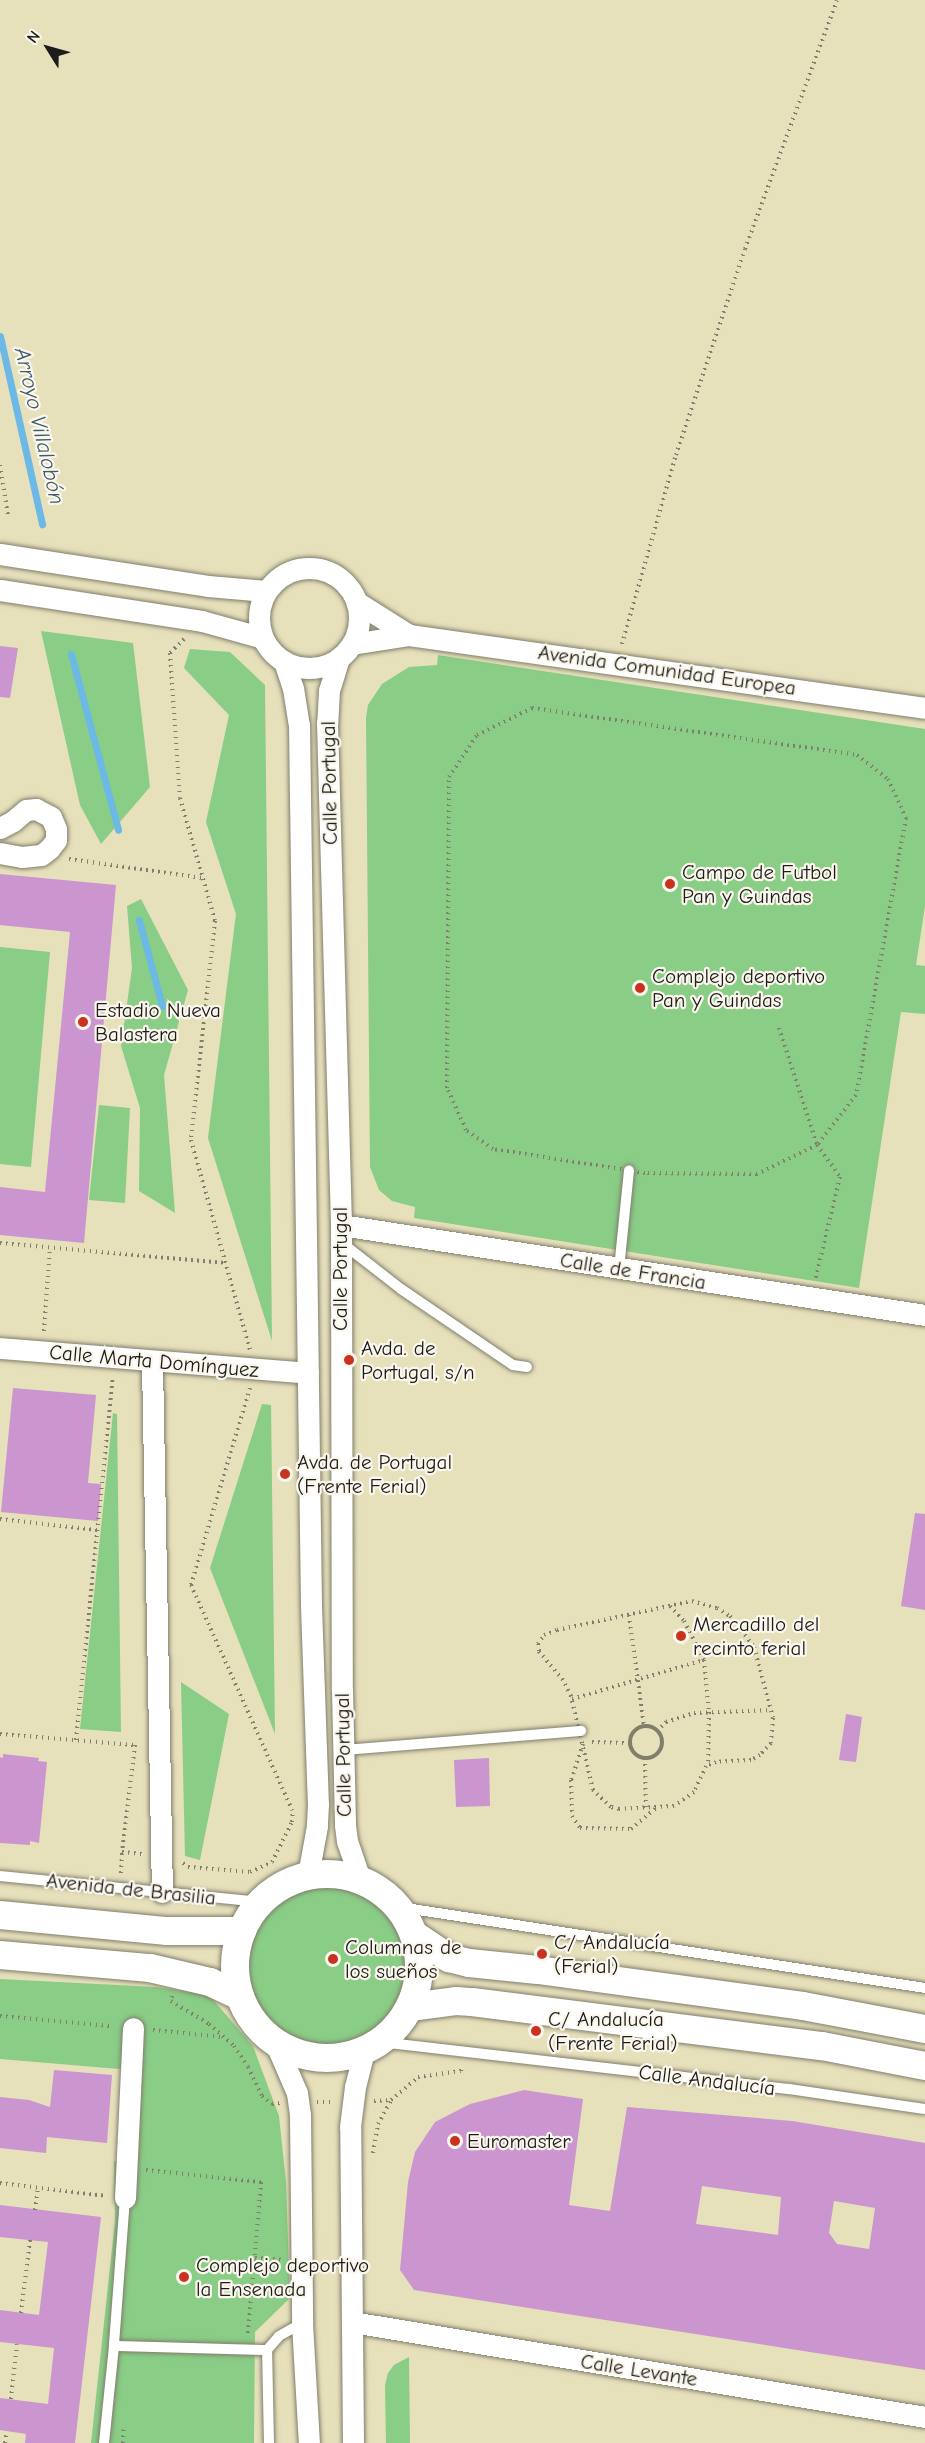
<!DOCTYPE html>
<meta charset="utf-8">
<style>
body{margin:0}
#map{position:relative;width:925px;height:2443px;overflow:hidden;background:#e6e0bb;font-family:"Comic Neue",sans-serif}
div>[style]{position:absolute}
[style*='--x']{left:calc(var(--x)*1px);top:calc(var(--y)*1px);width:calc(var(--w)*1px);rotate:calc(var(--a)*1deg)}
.green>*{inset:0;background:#89cd86}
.round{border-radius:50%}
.stream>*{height:7px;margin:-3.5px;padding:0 3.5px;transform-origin:3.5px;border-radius:3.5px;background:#6cb9e6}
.building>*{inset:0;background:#cb95d0}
.path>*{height:4px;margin-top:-2px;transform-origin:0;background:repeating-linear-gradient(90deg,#817e6c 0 1.5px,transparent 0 6px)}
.path>.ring{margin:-2px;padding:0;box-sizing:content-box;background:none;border:4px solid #817e6c;border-radius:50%}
.roads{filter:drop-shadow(0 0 2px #817e6c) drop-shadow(0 0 2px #817e6c)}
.lane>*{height:10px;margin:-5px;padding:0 5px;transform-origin:5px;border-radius:5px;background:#fff}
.street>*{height:21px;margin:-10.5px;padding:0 10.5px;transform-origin:10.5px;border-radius:10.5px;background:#fff}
.street>.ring{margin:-10.5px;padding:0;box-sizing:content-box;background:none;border:21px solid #fff;border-radius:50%}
.secondary>*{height:28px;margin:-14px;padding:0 14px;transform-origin:14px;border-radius:14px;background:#fff}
.secondary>.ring{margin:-14px;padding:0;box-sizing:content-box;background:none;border:28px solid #fff;border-radius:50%}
.dots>*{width:16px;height:16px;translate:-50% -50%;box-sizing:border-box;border:3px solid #fbf7ec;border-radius:50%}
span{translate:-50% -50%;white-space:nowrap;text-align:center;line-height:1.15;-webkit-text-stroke:4.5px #fbf7ec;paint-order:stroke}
.street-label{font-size:21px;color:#1c1c1c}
.poi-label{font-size:21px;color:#1c1c1c}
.left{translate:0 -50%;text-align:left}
.water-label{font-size:22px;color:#3c5b6d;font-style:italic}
.north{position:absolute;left:18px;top:18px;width:60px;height:60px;-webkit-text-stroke:4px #fbf7ec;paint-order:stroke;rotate:307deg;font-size:16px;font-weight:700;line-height:24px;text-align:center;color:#1c1c1c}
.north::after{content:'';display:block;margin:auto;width:21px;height:27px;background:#1c1c1c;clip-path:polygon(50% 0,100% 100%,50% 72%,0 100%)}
</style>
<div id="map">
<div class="green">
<i style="clip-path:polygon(41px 631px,133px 643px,150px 787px,101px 844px,80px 805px)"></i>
<i style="clip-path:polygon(190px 649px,230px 652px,265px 685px,272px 1341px,208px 1138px,236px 914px,206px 822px,229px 715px,184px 668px)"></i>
<i style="clip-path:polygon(438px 655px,925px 729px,925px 906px,916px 965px,925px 966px,925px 1014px,901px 1012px,859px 1288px,414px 1218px,415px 1207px,392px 1201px,379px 1190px,370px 1167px,366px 718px,368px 705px,382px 684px,409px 667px,437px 665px)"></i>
<i style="clip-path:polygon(141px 899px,188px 990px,164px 1075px,175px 1213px,139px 1191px,140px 1108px,121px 1046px,132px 968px,127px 906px)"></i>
<i style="clip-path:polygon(0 947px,50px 952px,31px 1167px,0 1164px)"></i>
<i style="clip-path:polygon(99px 1105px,130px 1108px,125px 1203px,89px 1200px)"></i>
<i style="clip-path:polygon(262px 1404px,271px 1405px,275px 1734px,210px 1568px)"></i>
<i style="clip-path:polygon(113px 1413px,117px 1414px,121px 1732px,80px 1729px)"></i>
<i style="clip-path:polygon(181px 1682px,229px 1714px,200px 1860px,185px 1856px)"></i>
<i class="round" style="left:235px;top:1874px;width:184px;height:184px"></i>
<i style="clip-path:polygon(0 1979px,156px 1987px,209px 1995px,253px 2046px,279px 2116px,286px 2182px,290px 2298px,255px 2332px,254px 2443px,91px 2443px,115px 2221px,114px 2161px,136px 2164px,131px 2070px,0 2059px)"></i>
<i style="clip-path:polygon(409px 2357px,410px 2443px,386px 2443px,385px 2385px,388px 2373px,394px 2365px)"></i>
</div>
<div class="stream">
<i style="--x:0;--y:336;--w:193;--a:77.4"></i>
<i style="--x:71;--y:654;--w:182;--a:75"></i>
<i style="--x:139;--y:920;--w:89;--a:75"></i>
</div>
<div class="building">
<i style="clip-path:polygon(0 646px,18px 648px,10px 698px,0 697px)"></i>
<i style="clip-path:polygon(0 874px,116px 885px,84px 1243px,0 1235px,0 1187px,45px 1192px,70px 932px,0 925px)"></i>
<i style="clip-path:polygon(13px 1388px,96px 1395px,88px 1483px,101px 1484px,98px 1521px,1px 1512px)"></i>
<i style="clip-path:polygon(915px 1513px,925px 1514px,925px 1610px,901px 1606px)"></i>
<i style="clip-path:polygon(846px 1714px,862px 1717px,856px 1762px,839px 1760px)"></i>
<i style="clip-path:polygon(3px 1754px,39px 1758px,38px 1761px,47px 1762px,39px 1843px,30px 1841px,30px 1845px,0 1843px,0 1757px,3px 1758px)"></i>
<i style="clip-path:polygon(489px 1758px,490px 1806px,456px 1807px,454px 1760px)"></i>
<i style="clip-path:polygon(54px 2070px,112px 2075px,107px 2143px,47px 2137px,46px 2153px,0 2148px,0 2097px,29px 2100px,50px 2107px)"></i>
<i style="clip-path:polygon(evenodd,524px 2090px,583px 2099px,569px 2205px,610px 2211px,627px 2107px,792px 2121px,925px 2143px,925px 2370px,414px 2290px,400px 2270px,408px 2182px,415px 2152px,435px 2122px,470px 2104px,524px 2090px,702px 2186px,781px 2197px,778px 2235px,696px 2224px,702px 2186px,524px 2090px,834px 2201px,875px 2208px,869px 2249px,837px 2244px,829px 2233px,834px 2201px)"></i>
<i style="clip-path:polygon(0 2205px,101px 2217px,75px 2443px,25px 2443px,26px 2434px,0 2430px,0 2398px,48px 2404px,54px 2348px,0 2342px,0 2310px,39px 2315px,48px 2242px,0 2237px)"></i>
</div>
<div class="path">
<i style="--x:0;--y:465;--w:52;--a:81.1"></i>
<i style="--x:184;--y:639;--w:20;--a:135"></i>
<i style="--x:170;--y:653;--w:145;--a:86.1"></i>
<i style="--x:180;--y:798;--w:128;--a:74.1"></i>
<i style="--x:215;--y:921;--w:220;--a:96.3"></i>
<i style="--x:191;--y:1140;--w:218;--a:74.3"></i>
<i style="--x:622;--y:644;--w:197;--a:-74.1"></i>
<i style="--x:676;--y:455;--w:217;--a:-71.5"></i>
<i style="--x:745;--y:249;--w:265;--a:-69.7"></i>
<i style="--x:532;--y:708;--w:328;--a:8.2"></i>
<i style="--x:857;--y:755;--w:39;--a:38"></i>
<i style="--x:888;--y:779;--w:43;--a:65.2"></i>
<i style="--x:906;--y:818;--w:281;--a:100.2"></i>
<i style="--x:856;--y:1095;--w:63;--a:128"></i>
<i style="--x:817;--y:1145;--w:67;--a:154.2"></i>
<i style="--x:757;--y:1174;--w:112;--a:-179.5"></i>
<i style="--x:645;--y:1173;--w:154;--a:-171"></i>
<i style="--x:493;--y:1149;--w:33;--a:-145"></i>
<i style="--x:466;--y:1130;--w:46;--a:-114.3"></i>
<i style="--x:447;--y:1088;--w:311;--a:-89.6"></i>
<i style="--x:449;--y:777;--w:50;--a:-56.3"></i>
<i style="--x:477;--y:735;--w:61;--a:-26.1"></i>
<i style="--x:69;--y:859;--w:135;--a:8.1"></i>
<i style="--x:779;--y:1028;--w:123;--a:72"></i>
<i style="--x:817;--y:1145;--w:39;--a:54"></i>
<i style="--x:840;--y:1177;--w:106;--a:103.6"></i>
<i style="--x:0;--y:1243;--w:226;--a:5.1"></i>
<i style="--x:44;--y:1331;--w:83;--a:-85.9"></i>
<i style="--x:250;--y:1388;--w:206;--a:106.7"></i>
<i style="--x:191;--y:1585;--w:247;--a:65.8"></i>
<i style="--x:0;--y:1519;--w:98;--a:6.5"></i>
<i style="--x:692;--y:1601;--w:26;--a:16"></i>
<i style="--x:717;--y:1608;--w:15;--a:32"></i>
<i style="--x:730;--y:1616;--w:39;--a:52"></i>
<i style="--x:754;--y:1647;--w:73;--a:75"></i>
<i style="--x:773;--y:1718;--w:25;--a:95"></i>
<i style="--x:771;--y:1743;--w:16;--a:133"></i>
<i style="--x:760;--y:1755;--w:10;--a:151"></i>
<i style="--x:751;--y:1760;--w:35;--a:177"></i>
<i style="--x:716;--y:1762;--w:11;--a:158"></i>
<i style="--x:706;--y:1766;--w:29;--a:115"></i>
<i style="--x:694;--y:1792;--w:24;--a:145"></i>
<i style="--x:674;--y:1806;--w:55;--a:176.9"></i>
<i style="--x:619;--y:1809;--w:8;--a:-166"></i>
<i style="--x:611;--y:1807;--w:25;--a:-137"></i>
<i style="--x:593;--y:1790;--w:97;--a:-103.2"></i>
<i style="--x:571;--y:1696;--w:18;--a:-117"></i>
<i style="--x:563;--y:1680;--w:38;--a:-130"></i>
<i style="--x:539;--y:1651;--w:7;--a:-98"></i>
<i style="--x:538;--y:1644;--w:11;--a:-56"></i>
<i style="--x:544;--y:1635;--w:14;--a:-21"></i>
<i style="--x:557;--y:1630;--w:138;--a:-12.1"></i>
<i style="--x:670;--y:1606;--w:21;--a:47"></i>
<i style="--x:684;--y:1621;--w:44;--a:62.9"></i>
<i style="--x:704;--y:1660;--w:52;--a:84.5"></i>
<i style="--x:709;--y:1712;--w:53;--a:91.1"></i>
<i style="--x:629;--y:1615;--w:112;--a:82.3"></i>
<i style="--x:572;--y:1699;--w:138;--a:-16.5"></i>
<i class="ring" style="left:630px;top:1726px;width:28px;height:28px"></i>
<i style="--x:657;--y:1731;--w:13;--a:-45"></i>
<i style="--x:666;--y:1722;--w:29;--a:-18"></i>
<i style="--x:694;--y:1713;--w:77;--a:-2.2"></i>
<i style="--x:0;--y:1734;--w:135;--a:4.7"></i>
<i style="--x:135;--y:1745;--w:108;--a:96.9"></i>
<i style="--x:76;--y:1740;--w:365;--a:-84.2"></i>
<i style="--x:592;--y:1742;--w:38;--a:2"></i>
<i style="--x:583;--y:1744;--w:38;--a:108"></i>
<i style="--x:571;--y:1780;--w:36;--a:88"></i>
<i style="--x:572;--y:1816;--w:14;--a:56"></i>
<i style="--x:580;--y:1828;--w:51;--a:1.1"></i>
<i style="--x:631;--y:1829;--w:33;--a:-40"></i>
<i style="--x:645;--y:1758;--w:50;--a:88.9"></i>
<i style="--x:183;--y:1863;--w:6;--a:39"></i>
<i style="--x:188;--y:1867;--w:62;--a:4.6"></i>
<i style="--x:250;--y:1872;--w:24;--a:-24"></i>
<i style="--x:272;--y:1862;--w:45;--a:-63.4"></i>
<i style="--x:292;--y:1822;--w:11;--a:-85"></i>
<i style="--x:121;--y:1873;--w:21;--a:-87"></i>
<i style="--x:122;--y:1852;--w:20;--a:6"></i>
<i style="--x:172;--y:1996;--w:5;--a:101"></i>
<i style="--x:171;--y:2001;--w:44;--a:31.2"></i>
<i style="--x:209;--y:2024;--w:33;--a:41"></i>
<i style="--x:234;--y:2046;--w:25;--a:56"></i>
<i style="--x:248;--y:2067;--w:32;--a:64"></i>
<i style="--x:262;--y:2096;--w:13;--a:39"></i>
<i style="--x:272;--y:2104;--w:8;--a:-7"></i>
<i style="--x:0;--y:2016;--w:112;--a:5.1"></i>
<i style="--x:153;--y:2030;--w:70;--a:5.7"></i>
<i style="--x:374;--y:2101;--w:17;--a:-3"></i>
<i style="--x:391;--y:2100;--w:35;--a:-40"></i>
<i style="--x:418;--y:2077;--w:43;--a:-7.9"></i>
<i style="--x:461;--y:2071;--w:4;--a:-76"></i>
<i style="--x:317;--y:2102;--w:17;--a:0"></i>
<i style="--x:373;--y:2153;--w:29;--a:-80"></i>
<i style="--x:378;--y:2124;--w:26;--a:-61"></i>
<i style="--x:146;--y:2170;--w:116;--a:6"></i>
<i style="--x:261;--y:2182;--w:153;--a:94.9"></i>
<i style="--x:0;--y:2183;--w:107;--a:7"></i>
<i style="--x:35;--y:2210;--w:22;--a:-82"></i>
<i style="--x:255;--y:2258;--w:26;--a:4"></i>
<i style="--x:21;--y:2313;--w:74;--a:-83"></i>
<i style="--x:11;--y:2399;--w:55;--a:-83.8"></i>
<i style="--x:5;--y:2443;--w:12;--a:-81"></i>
<i style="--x:123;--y:2443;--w:17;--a:-87"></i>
</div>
<div class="roads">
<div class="lane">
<i style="--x:342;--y:1243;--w:75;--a:37.9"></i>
<i style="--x:401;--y:1289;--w:135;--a:34.2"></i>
<i style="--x:513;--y:1365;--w:14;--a:8"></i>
<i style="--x:619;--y:1269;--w:99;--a:-84.2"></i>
<i style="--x:343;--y:1750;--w:239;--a:-4.6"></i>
<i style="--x:0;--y:1876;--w:262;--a:5.7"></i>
<i style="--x:399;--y:1907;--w:532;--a:8.75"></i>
<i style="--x:381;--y:2042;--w:411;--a:6.6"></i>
<i style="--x:789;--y:2089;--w:137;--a:8.4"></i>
<i style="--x:125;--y:2198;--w:148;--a:94.3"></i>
<i style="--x:114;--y:2346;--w:153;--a:1.5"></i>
<i style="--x:104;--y:2443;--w:98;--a:-84.1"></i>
<i style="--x:269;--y:2443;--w:93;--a:-91.2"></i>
<i style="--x:267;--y:2350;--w:18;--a:-49"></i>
<i style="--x:279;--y:2336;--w:26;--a:-29"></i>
</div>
<div class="street">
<i style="--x:0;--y:554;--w:210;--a:8.7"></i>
<i style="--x:208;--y:586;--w:58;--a:4.9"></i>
<i class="ring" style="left:259px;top:568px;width:79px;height:79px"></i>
<i style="--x:0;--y:590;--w:204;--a:8.7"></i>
<i style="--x:202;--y:621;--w:63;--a:15.6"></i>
<i style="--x:358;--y:603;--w:60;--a:32.1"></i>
<i style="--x:352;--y:644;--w:58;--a:-9"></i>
<i style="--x:409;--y:635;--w:521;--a:8.05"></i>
<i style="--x:339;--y:658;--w:34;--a:107"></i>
<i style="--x:329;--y:690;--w:33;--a:93"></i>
<i style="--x:327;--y:723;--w:502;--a:88.4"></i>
<i style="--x:341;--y:1225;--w:465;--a:89.9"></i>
<i style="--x:342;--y:1690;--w:135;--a:88.7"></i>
<i style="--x:345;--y:1825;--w:16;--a:83"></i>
<i style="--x:347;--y:1841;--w:40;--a:71.1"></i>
<i style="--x:284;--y:661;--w:28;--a:72"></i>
<i style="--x:293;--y:688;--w:36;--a:81"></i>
<i style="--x:299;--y:724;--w:882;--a:89.22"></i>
<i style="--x:311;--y:1606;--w:198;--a:88"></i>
<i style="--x:318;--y:1804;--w:22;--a:93"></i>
<i style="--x:317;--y:1826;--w:50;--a:100.4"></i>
<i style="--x:0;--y:828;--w:15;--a:-28"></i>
<i style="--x:13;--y:821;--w:17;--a:-40"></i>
<i style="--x:26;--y:810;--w:10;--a:-6"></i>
<i style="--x:36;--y:809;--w:17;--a:28"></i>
<i style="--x:51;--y:817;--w:13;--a:67"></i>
<i style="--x:56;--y:829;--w:11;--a:90"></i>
<i style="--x:56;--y:840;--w:11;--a:128"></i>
<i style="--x:49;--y:849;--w:10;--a:143"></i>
<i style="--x:41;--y:855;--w:19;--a:174"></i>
<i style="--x:22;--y:857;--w:22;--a:-170"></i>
<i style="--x:341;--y:1225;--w:591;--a:8.76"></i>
<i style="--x:0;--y:1348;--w:309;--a:4.6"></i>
<i style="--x:152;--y:1363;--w:529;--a:88.92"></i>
<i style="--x:275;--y:2042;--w:56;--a:66.7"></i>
<i style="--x:297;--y:2093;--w:22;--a:82"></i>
<i style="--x:300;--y:2115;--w:208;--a:89.4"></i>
<i style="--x:302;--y:2323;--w:120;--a:86.7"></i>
<i style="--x:125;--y:2198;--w:170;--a:-87.3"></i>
<i style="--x:352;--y:2322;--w:581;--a:9.41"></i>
<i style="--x:353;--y:2443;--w:316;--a:-90.5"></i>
<i style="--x:350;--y:2127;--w:40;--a:-82.9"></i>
<i style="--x:355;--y:2087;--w:37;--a:-76"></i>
</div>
<div class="secondary">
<i class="ring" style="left:235px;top:1874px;width:156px;height:156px"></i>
<i style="--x:0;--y:1915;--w:168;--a:5.5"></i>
<i style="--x:167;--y:1931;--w:75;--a:0"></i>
<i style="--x:416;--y:1936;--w:40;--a:34"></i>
<i style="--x:449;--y:1958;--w:21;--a:14"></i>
<i style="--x:469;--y:1963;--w:69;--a:5.8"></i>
<i style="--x:538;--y:1970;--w:267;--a:7.7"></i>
<i style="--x:803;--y:2006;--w:124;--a:10.7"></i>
<i style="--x:0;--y:1955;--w:151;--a:5"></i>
<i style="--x:150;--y:1968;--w:62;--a:13.1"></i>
<i style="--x:210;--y:1982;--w:33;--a:25"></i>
<i style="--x:410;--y:2007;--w:46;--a:-7.4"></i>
<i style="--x:456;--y:2001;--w:16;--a:4"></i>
<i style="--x:472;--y:2002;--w:353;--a:7.2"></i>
<i style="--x:822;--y:2046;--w:105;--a:11"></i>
</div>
</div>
<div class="dots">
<i style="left:670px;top:884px;background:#c8321e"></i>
<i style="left:640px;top:988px;background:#c8321e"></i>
<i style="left:83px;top:1022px;background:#c8321e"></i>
<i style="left:349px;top:1360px;background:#c8321e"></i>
<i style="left:285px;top:1474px;background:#c8321e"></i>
<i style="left:681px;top:1636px;background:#c8321e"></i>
<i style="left:542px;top:1954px;background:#c8321e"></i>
<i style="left:333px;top:1959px;background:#c8321e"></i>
<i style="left:536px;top:2031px;background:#c8321e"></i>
<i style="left:455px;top:2141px;background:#c8321e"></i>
<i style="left:184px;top:2277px;background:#c8321e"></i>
</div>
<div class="street-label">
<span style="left:667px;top:670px;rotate:8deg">Avenida Comunidad Europea</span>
<span style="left:329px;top:783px;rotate:-91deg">Calle Portugal</span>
<span style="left:340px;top:1269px;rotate:-90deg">Calle Portugal</span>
<span style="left:633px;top:1271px;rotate:9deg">Calle de Francia</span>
<span style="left:154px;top:1361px;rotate:5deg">Calle Marta Domínguez</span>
<span style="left:343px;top:1755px;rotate:-91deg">Calle Portugal</span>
<span style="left:131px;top:1889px;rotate:6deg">Avenida de Brasilia</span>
<span style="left:707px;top:2080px;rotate:7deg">Calle Andalucía</span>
<span style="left:639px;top:2370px;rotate:9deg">Calle Levante</span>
</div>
<div class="poi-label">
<span class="left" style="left:682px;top:884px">Campo de Futbol<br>Pan y Guindas</span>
<span class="left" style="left:652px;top:988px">Complejo deportivo<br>Pan y Guindas</span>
<span class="left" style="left:95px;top:1022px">Estadio Nueva<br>Balastera</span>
<span class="left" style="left:361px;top:1360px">Avda. de<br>Portugal, s/n</span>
<span class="left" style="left:297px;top:1474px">Avda. de Portugal<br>(Frente Ferial)</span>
<span class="left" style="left:693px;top:1636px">Mercadillo del<br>recinto ferial</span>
<span class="left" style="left:554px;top:1954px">C/ Andalucía<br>(Ferial)</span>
<span class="left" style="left:345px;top:1959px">Columnas de<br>los sueños</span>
<span class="left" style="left:548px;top:2031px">C/ Andalucía<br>(Frente Ferial)</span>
<span class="left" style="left:467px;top:2141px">Euromaster</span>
<span class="left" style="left:196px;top:2277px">Complejo deportivo<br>la Ensenada</span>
</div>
<div class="water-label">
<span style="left:39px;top:426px;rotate:77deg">Arroyo Villalobón</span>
</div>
<div class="north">N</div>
</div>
